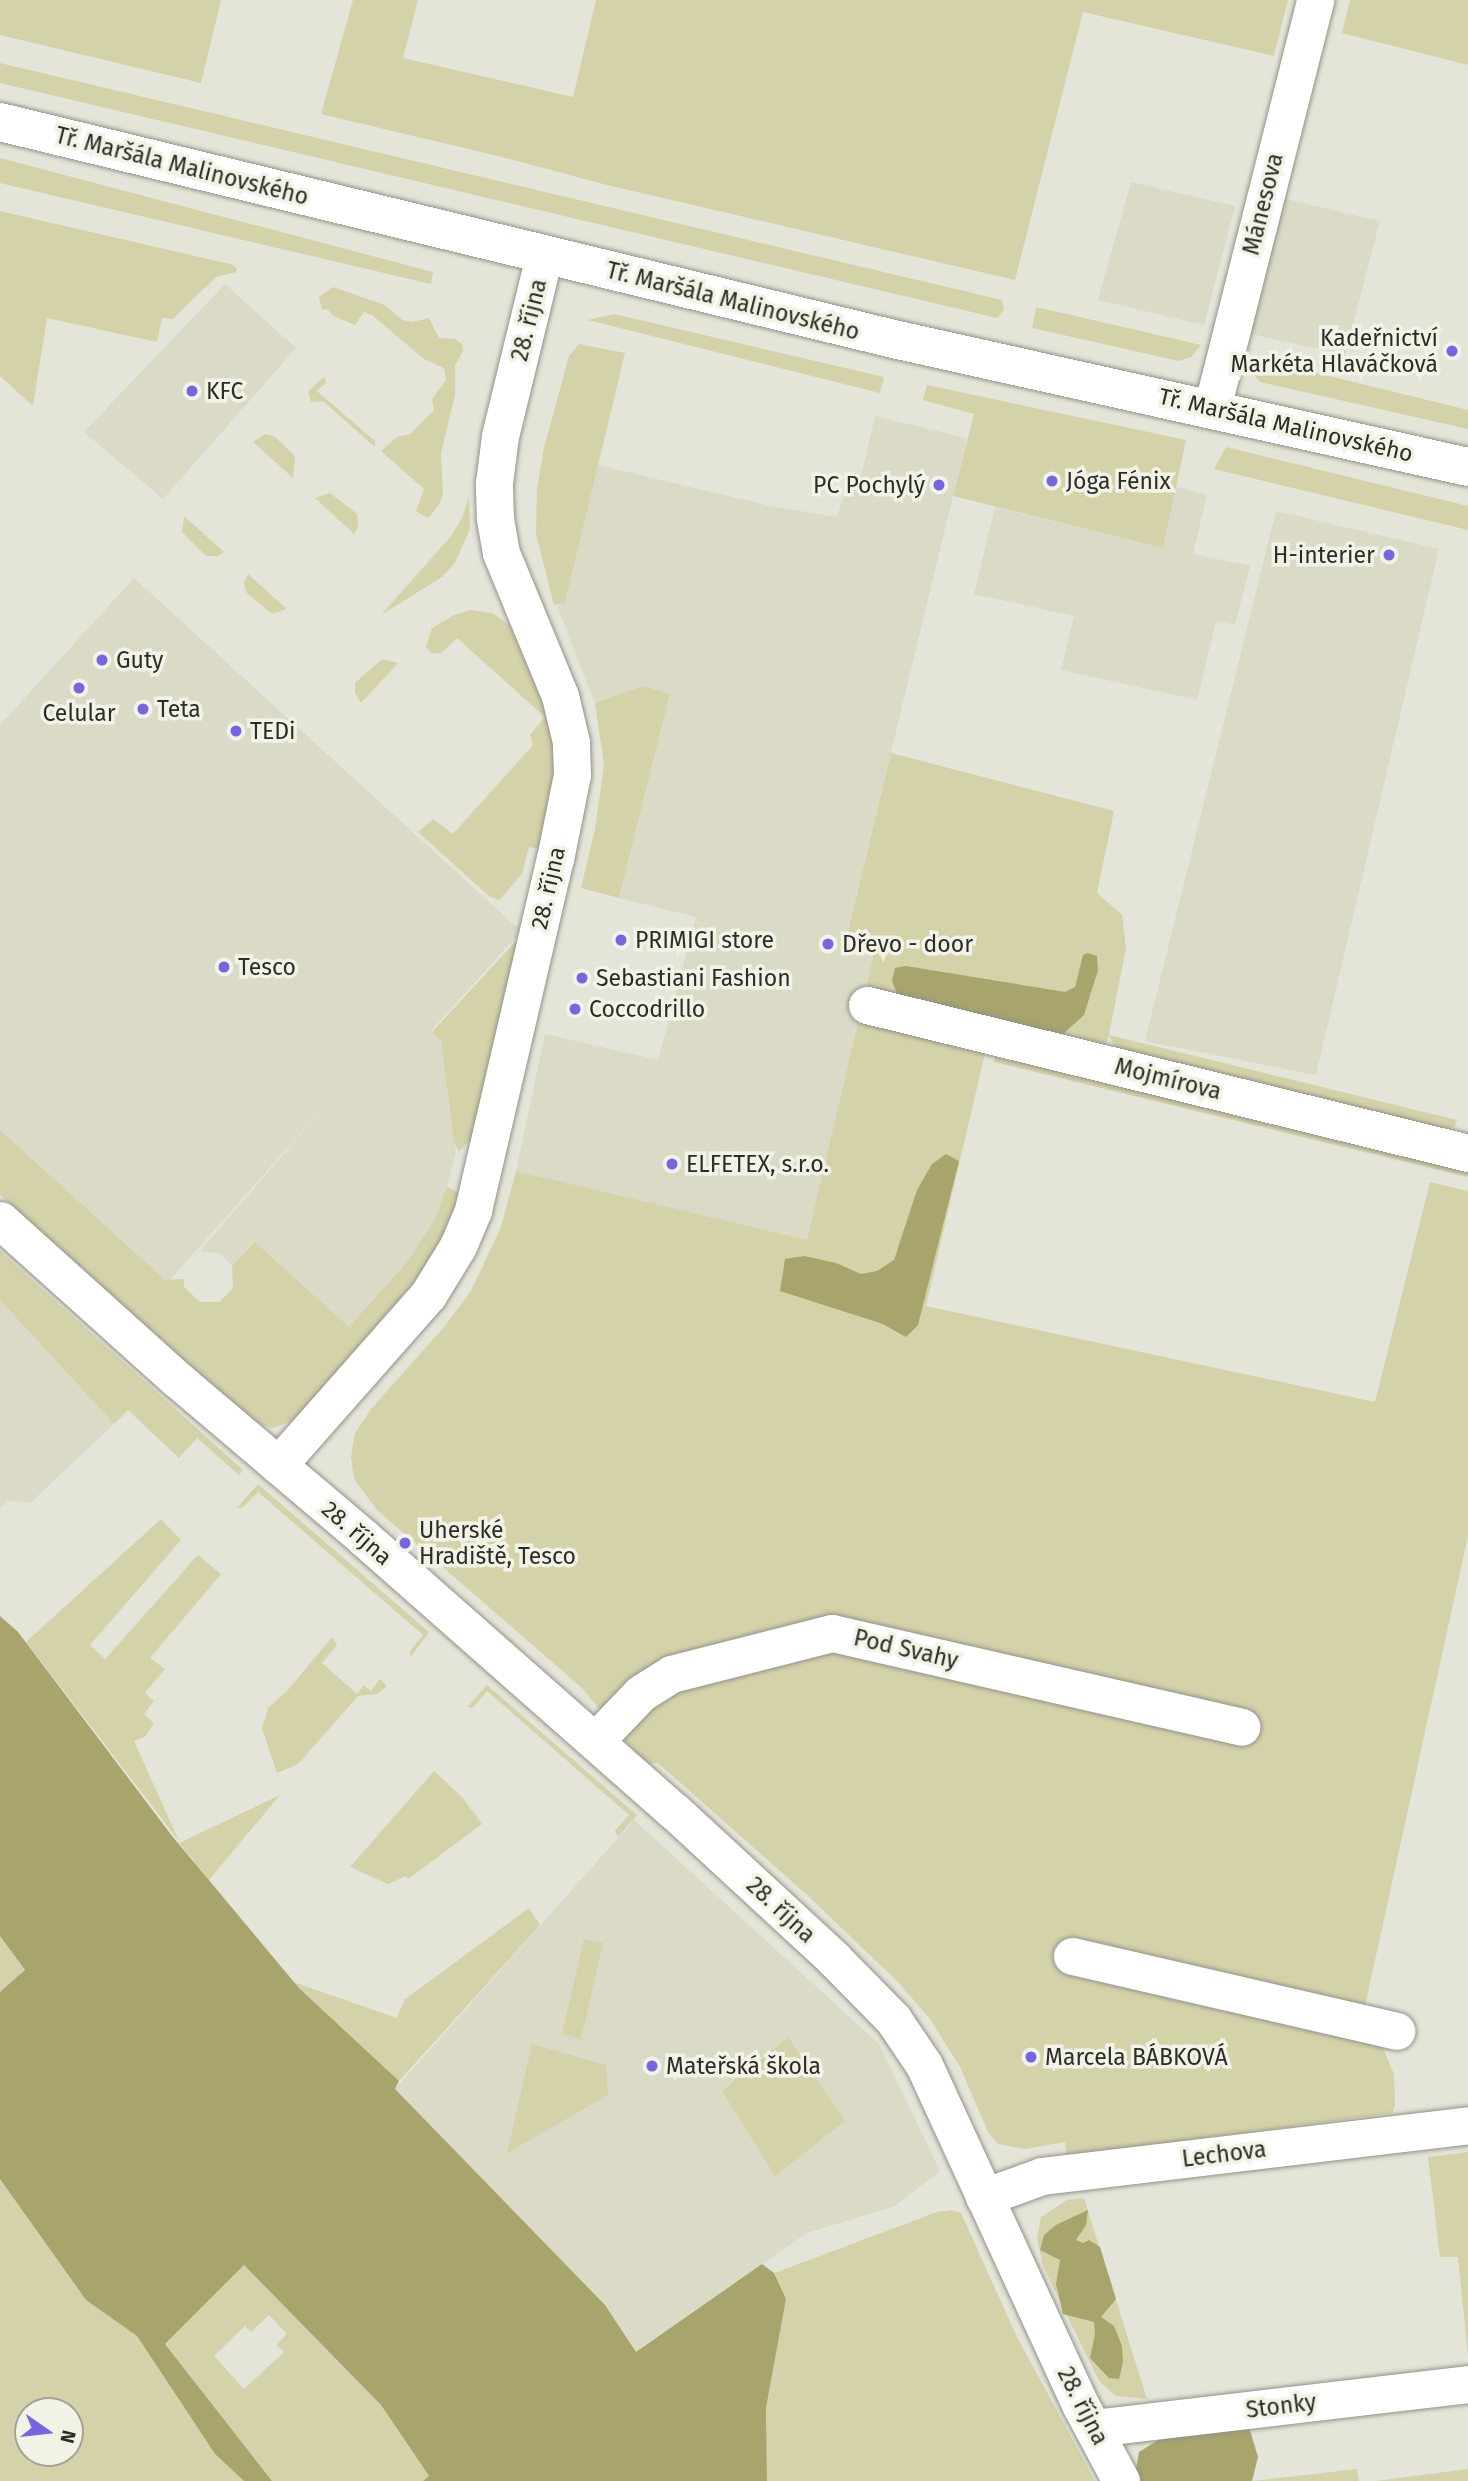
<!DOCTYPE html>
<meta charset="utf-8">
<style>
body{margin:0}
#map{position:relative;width:1468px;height:2481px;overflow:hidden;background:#e5e4d9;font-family:"Fira Sans",sans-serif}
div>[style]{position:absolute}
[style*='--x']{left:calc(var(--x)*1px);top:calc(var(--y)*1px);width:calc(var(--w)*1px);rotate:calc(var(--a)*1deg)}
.built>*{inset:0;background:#dadac7}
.green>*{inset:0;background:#d4d2a9}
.forest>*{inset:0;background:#a7a46c}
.roads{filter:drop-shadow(0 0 2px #929288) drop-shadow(0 0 2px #929288)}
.minor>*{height:37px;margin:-18.5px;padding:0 18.5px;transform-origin:18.5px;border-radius:18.5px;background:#fff}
.major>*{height:38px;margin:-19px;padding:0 19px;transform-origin:19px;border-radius:19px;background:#fff}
.dots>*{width:19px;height:19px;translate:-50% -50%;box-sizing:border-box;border:4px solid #f2f2e6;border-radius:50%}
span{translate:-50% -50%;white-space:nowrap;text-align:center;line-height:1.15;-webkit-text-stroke:7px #f2f2e6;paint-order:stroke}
.street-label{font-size:23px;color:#2c2c28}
.poi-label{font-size:23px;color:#2c2c28}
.right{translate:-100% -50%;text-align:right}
.left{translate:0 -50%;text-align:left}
.north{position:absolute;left:14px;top:2397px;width:70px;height:70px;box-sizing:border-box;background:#f2f2e6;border:2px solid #a3a39a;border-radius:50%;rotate:104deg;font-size:19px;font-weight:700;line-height:28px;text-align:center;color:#2c2c28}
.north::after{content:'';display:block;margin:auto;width:24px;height:32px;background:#7665e0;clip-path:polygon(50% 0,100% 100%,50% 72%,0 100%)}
</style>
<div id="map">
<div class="built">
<i style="clip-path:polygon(1131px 182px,1235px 206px,1204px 325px,1098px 300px)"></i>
<i style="clip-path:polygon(1285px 199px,1380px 221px,1345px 355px,1251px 334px)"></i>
<i style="clip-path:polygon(225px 284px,296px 348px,163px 499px,84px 432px)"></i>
<i style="clip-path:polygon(875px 416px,967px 438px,847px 934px,876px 941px,866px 989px,844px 1285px,806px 1240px,516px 1171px,545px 1034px,658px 1060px,696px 917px,619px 898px,670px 694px,643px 686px,595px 703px,557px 606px,565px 603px,598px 465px,770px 506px,837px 517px,851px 474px,861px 476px)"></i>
<i style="clip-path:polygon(1176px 487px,1207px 495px,1193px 554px,1250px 566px,1235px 625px,1216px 621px,1197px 700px,1061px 670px,1074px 616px,974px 594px,995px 507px,1163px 548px)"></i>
<i style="clip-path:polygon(1276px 511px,1439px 549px,1316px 1075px,1145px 1041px)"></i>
<i style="clip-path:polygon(134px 578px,521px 931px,431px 1031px,441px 1041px,456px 1151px,446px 1192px,435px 1219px,409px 1261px,349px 1328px,255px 1242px,232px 1266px,219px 1253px,199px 1252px,332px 1098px,143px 1310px,0 1181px,0 725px)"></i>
<i style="clip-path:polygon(0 1300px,114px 1424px,30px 1503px,8px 1500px,0 1508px)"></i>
<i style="clip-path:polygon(634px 1820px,879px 2044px,940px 2171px,895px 2206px,807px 2233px,636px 2352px,605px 2305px,395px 2089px)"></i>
</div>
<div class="green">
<i style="clip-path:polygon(0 0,221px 0,201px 83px,0 35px)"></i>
<i style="clip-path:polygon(353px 0,418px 0,403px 58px,573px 97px,596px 0,1288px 0,1274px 56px,1083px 12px,1015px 280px,607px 185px,502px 157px,321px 114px)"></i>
<i style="clip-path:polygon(1350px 0,1468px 0,1468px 65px,1342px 33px)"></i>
<i style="clip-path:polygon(0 63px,1002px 300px,1004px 310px,997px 318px,0 83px)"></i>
<i style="clip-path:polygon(0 158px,433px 272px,431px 284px,0 183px)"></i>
<i style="clip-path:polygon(0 211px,230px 264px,237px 268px,236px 272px,216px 277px,173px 319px,162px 318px,157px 342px,47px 318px,33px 406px,0 376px)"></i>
<i style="clip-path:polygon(333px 287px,385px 305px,402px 320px,413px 322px,429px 318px,439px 338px,455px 339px,462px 344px,463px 351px,455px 366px,455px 395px,441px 453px,443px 495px,439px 505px,428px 518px,416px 511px,424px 489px,381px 451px,397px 437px,410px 434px,434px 410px,432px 399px,446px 380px,444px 368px,424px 359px,372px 315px,364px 312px,355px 325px,334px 316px,327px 309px,322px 310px,319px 297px)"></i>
<i style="clip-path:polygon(1036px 308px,1045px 309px,1201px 345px,1191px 357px,1179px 361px,1032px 328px)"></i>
<i style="clip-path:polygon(614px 314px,884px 377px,880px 393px,588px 320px)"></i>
<i style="clip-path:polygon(579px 344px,625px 353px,565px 603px,554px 605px,536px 534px,537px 489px,544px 448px,569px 356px)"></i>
<i style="clip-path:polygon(1248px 356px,1468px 410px,1468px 429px,1260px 382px,1250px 368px)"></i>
<i style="clip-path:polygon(324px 377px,326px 383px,317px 391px,375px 441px,375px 447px,323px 401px,311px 402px,308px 391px)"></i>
<i style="clip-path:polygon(927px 385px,1186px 440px,1163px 548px,953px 496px,974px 414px,923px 400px)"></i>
<i style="clip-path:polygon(265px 434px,274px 436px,295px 456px,293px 478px,253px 442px)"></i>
<i style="clip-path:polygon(1226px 447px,1468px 506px,1468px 530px,1214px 469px)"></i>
<i style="clip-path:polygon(330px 493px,357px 514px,358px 527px,354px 534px,315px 498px)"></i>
<i style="clip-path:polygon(469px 496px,470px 529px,455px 563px,442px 577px,381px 615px,452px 535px,462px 518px)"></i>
<i style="clip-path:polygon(184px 516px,224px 552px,218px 556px,206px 556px,182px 532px)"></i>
<i style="clip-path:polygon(248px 574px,287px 609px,272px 614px,246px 592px,244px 583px)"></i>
<i style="clip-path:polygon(471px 610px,492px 613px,509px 625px,541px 695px,552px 731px,555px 772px,540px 849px,529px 847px,522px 874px,499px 900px,489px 896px,418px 832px,433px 819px,453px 834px,533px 745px,530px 735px,545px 717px,457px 638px,440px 654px,431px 653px,426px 647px,432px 628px,454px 615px)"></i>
<i style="clip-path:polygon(382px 659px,398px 663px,361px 703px,355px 693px,355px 683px)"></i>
<i style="clip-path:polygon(643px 686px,670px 694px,619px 898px,581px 888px,595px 829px,604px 764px,595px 703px)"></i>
<i style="clip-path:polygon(891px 753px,1114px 811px,1097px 893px,1122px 915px,1126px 948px,1109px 1035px,1457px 1120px,1454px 1127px,1447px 1129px,1116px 1049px,1109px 1035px,1106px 1046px,866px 989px,876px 942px,847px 935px)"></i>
<i style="clip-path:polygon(516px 941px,518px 945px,472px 1137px,459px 1152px,454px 1141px,441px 1041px,432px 1032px)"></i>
<i style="clip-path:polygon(859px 1019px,986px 1049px,926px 1306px,1375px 1402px,1430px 1182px,1468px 1191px,1468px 1536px,1365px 2006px,1394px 2074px,1395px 2105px,1392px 2113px,1067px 2156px,1065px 2142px,1025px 2149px,998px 2144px,988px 2132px,960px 2067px,930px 2019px,898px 1982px,806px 1894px,658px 1763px,645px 1764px,582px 1688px,377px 1510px,354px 1479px,351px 1457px,355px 1433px,371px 1409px,444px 1327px,471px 1291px,501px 1227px,516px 1171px,807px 1240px)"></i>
<i style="clip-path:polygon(996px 1054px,1468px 1166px,1468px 1177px,994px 1062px)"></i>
<i style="clip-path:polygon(0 1130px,165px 1280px,184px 1279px,184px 1287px,200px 1302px,219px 1302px,233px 1288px,232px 1266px,255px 1242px,349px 1327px,409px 1260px,435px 1219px,447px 1187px,459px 1193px,445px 1237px,426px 1269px,294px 1420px,273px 1428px,253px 1422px,0 1195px)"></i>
<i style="clip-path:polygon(0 1251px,243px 1470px,239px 1475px,197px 1438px,179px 1458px,128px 1410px,114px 1424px,0 1300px)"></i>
<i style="clip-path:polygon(258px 1484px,429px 1632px,410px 1658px,410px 1651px,423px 1635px,258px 1492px,242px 1508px,237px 1508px)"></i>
<i style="clip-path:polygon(161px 1519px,181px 1540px,90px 1645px,105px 1659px,198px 1555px,221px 1574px,150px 1658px,165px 1669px,145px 1693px,154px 1701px,144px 1714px,154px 1723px,146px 1736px,134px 1741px,179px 1841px,26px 1642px)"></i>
<i style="clip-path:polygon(332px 1637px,337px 1645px,322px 1663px,357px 1694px,364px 1685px,371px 1691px,380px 1679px,387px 1686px,377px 1694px,358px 1696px,298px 1764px,277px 1773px,262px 1728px,268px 1708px,287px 1691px)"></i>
<i style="clip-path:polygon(487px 1685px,637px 1815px,618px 1837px,615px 1831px,629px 1815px,487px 1691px,473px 1708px,467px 1707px)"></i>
<i style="clip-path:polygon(434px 1771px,462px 1797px,482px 1824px,408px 1879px,406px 1876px,388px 1884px,350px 1867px)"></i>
<i style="clip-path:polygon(280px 1795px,209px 1880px,179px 1843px)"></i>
<i style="clip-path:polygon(529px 1908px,540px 1925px,399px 2081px,293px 1982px,397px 2018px,404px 2000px)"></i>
<i style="clip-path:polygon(0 1936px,25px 1971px,0 1992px)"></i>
<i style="clip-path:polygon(584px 1939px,603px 1943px,581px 2039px,562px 2034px)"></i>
<i style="clip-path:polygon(788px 2037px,845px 2121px,775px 2176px,722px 2091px)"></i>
<i style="clip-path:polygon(532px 2044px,606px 2065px,608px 2095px,507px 2153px)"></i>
<i style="clip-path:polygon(1468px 2152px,1468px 2355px,1458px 2257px,1440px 2257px,1428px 2157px)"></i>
<i style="clip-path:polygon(evenodd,0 2179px,86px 2300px,137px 2336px,215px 2454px,244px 2481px,0 2481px,0 2179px,28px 2411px,70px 2411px,70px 2453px,28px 2453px,28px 2411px)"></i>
<i style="clip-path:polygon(1084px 2198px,1147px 2399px,1116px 2396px,1099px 2381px,1043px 2266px,1037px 2238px,1041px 2217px,1067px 2200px)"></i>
<i style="clip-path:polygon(951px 2210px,961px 2213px,1017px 2337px,1095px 2481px,767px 2481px,766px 2408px,786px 2299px,774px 2273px,937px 2212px)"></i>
<i style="clip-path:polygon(evenodd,244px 2265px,381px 2405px,429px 2477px,423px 2481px,272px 2481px,165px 2344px,244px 2265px,269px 2315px,287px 2334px,276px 2345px,284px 2352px,244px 2389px,214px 2356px,245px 2326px,251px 2332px,269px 2315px)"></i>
<i style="clip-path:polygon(1357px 2469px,1359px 2481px,1252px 2481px)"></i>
<i style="clip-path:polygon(1468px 2469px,1468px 2481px,1376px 2481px)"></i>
</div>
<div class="forest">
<i style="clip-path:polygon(1087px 953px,1097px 956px,1098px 970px,1084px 1015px,1062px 1035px,898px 996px,892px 981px,895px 968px,906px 966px,1065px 992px,1075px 987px,1083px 955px)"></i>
<i style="clip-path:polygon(946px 1154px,959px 1161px,918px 1325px,906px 1337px,883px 1324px,780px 1291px,785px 1259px,804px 1256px,836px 1263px,861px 1274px,877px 1271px,894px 1260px,917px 1190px,932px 1164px)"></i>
<i style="clip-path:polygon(0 1616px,18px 1632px,172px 1836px,299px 1988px,399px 2081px,395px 2089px,605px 2305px,636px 2352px,762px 2264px,774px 2273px,786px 2299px,766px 2408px,767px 2481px,423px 2481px,429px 2476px,381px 2405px,244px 2265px,165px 2344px,272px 2481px,244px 2481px,215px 2454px,137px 2336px,86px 2300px,0 2179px,0 1992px,25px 1970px,0 1936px)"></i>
<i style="clip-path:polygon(1088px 2210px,1086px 2225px,1076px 2240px,1083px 2243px,1089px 2240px,1100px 2247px,1116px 2299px,1101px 2317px,1114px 2326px,1122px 2346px,1123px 2362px,1119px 2379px,1109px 2378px,1090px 2358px,1095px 2334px,1094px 2322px,1063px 2314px,1056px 2284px,1060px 2260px,1040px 2250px,1044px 2235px,1056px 2225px)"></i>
<i style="clip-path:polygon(1249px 2427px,1258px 2457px,1252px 2481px,1138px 2481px,1136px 2470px,1139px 2452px,1160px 2439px)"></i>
</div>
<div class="roads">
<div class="minor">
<i style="--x:1212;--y:408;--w:421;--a:-75.8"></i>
<i style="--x:867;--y:1005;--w:619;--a:13.83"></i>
<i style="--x:0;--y:1220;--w:239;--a:42"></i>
<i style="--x:178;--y:1380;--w:244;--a:40.3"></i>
<i style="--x:364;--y:1538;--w:414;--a:41.4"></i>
<i style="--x:675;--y:1812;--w:215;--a:42.7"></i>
<i style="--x:833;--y:1958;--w:86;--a:45.5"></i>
<i style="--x:893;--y:2019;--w:55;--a:56"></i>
<i style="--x:924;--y:2065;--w:375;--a:65.3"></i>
<i style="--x:1081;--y:2406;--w:85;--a:61.9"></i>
<i style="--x:278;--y:1465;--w:227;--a:-48.6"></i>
<i style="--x:428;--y:1295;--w:57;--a:-58.5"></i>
<i style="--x:458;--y:1246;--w:39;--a:-67"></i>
<i style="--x:473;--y:1210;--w:360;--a:-76.9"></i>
<i style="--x:555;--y:859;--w:86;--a:-78.6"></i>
<i style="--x:572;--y:775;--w:33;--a:-92"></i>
<i style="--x:571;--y:742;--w:47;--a:-103.4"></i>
<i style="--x:560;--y:696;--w:155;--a:-112.4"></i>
<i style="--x:501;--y:553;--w:36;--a:-100"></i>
<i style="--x:495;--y:518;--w:35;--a:-92"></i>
<i style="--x:494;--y:483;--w:47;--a:-82.7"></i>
<i style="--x:500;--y:436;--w:185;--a:-76.3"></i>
<i style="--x:595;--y:1741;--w:66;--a:-46.2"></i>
<i style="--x:641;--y:1693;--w:36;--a:-32"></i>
<i style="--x:671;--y:1674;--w:166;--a:-14.3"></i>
<i style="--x:832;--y:1633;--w:420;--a:12.9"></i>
<i style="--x:1072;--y:1956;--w:333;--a:13"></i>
<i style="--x:984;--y:2197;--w:62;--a:-19.9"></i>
<i style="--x:1042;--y:2176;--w:429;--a:-6.8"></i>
<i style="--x:1094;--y:2428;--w:377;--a:-6.7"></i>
</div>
<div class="major">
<i style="--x:0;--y:122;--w:924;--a:13.65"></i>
<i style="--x:898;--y:340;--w:584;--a:12.56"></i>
</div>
</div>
<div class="dots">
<i style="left:1452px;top:351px;background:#7665e0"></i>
<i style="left:192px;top:391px;background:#7665e0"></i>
<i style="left:1052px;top:481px;background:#7665e0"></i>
<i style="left:939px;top:485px;background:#7665e0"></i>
<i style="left:1389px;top:555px;background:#7665e0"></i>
<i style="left:102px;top:660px;background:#7665e0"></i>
<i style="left:79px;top:688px;background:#7665e0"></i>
<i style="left:143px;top:709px;background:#7665e0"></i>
<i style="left:236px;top:731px;background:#7665e0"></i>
<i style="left:621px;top:940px;background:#7665e0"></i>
<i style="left:828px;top:944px;background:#7665e0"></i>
<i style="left:224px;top:967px;background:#7665e0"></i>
<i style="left:582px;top:978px;background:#7665e0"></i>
<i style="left:575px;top:1009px;background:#7665e0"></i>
<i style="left:672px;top:1164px;background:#7665e0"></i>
<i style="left:405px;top:1543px;background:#7665e0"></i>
<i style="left:1031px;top:2057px;background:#7665e0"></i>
<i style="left:652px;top:2066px;background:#7665e0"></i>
</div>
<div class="street-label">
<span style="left:182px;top:166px;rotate:14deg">Tř. Maršála Malinovského</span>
<span style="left:1263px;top:204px;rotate:-76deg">Mánesova</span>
<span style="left:733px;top:301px;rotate:14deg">Tř. Maršála Malinovského</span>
<span style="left:529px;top:320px;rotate:-76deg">28. října</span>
<span style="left:1286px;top:425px;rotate:13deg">Tř. Maršála Malinovského</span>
<span style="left:548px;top:888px;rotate:-77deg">28. října</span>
<span style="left:1168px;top:1079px;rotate:14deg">Mojmírova</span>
<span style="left:357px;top:1533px;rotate:41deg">28. října</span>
<span style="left:906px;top:1649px;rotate:13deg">Pod Svahy</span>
<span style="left:781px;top:1910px;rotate:43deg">28. října</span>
<span style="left:1224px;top:2154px;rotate:-7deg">Lechova</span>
<span style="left:1083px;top:2406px;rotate:63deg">28. října</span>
<span style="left:1281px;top:2406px;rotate:-7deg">Stonky</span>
</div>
<div class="poi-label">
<span class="right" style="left:1438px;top:351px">Kadeřnictví<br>Markéta Hlaváčková</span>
<span class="left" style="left:206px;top:391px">KFC</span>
<span class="left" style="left:1066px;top:481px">Jóga Fénix</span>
<span class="right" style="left:925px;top:485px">PC Pochylý</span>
<span class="right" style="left:1375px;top:555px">H-interier</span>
<span class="left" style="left:116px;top:660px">Guty</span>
<span class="left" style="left:157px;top:709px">Teta</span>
<span style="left:79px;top:713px">Celular</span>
<span class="left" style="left:250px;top:731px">TEDi</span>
<span class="left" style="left:635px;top:940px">PRIMIGI store</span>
<span class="left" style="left:842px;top:944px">Dřevo - door</span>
<span class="left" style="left:238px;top:967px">Tesco</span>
<span class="left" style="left:596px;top:978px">Sebastiani Fashion</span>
<span class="left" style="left:589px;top:1009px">Coccodrillo</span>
<span class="left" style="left:686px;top:1164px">ELFETEX, s.r.o.</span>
<span class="left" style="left:419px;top:1543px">Uherské<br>Hradiště, Tesco</span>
<span class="left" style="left:1045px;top:2057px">Marcela BÁBKOVÁ</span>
<span class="left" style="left:666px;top:2066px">Mateřská škola</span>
</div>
<div class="north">N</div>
</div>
